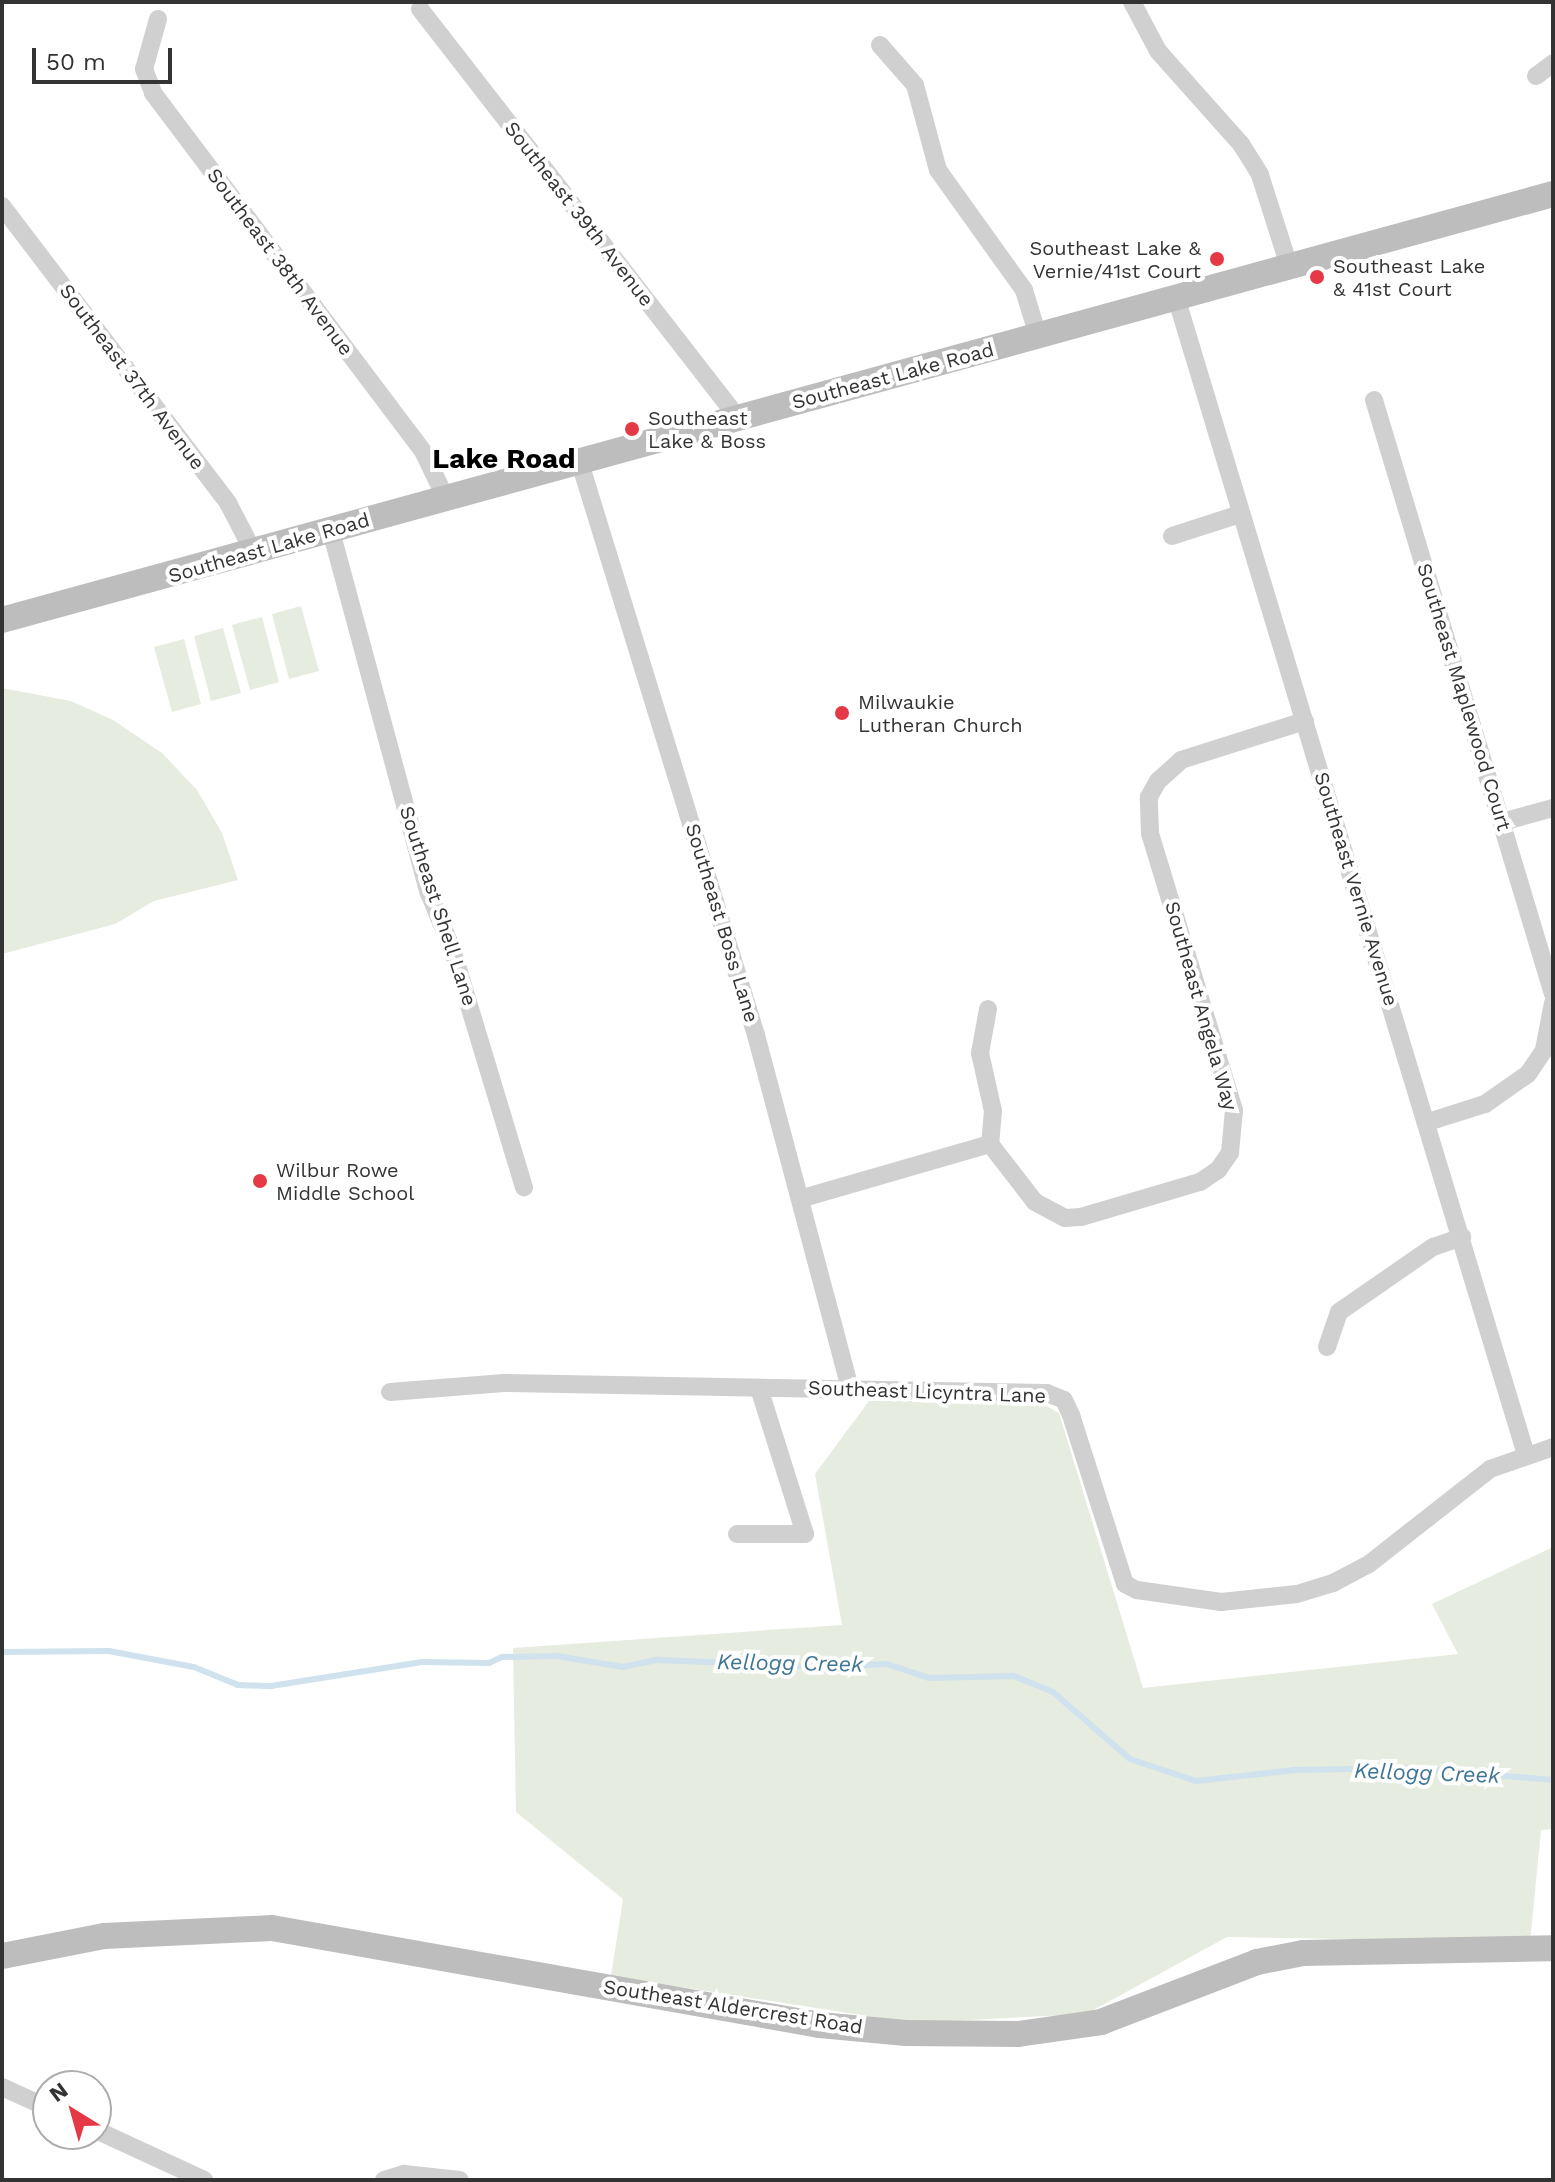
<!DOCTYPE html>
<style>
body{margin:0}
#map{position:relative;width:1555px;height:2182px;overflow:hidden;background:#fff;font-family:"Work Sans",sans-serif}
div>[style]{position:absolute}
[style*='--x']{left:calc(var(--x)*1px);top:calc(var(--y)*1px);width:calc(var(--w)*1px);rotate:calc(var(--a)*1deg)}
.green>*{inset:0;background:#e6ecdf}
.stream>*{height:6px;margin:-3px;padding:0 3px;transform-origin:3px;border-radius:3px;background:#cfe2ee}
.street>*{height:18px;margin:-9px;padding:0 9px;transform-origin:9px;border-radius:9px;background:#d0d0d0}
.secondary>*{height:26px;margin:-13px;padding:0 13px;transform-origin:13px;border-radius:13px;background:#bdbdbd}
.dots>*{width:22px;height:22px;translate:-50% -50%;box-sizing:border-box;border:4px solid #fff;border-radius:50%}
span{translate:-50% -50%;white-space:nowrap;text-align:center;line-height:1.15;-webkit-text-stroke:8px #fff;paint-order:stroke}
.street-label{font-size:20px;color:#333}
.poi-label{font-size:20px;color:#333}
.right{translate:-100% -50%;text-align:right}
.left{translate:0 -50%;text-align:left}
.water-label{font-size:22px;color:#3f7597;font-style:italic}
.district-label{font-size:28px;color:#000;font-weight:700}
.frame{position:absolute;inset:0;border:4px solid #333;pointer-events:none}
.north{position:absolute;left:32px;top:2070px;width:80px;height:80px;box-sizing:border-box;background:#fff;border:2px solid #adadad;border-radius:50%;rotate:323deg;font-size:22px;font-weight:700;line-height:32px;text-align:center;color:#333}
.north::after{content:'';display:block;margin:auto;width:28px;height:36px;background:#e63946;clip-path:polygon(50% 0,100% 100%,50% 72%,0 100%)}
.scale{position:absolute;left:32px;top:48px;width:140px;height:36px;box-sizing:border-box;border:4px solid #333;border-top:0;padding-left:10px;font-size:24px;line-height:28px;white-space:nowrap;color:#333;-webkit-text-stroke:6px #fff;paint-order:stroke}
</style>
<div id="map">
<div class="green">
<i style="clip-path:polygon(301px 606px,319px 671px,289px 679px,272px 614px)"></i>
<i style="clip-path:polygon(262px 617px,279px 682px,250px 690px,232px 625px)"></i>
<i style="clip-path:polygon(223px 628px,241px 693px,211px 701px,194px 636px)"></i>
<i style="clip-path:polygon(184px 639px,201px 704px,172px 712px,154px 647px)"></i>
<i style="clip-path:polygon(2px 688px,71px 701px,113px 720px,162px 753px,197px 790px,222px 833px,238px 880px,154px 901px,115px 924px,2px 954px)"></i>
<i style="clip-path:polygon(869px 1401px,1038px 1401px,1059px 1413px,1143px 1688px,1458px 1654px,1432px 1604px,1553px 1547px,1553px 1829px,1541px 1830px,1530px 1942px,1227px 1937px,1086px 2014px,912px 2023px,611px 1976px,623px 1899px,516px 1812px,513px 1648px,842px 1625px,815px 1474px)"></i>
</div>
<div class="stream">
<i style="--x:2;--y:1652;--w:107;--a:-0.5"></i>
<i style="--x:109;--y:1651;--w:86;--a:10.7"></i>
<i style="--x:194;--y:1667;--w:48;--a:22.2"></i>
<i style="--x:238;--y:1685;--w:33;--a:2"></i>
<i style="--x:271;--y:1686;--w:153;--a:-9"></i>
<i style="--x:422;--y:1662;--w:67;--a:0.9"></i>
<i style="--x:489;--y:1663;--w:14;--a:-25"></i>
<i style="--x:502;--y:1657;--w:55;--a:-1"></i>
<i style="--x:557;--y:1656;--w:67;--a:9.5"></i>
<i style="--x:623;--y:1667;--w:35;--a:-12"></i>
<i style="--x:657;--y:1660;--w:174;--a:2.3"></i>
<i style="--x:831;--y:1667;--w:56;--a:-3.1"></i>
<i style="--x:887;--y:1664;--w:44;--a:18.4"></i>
<i style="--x:929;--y:1678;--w:85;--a:-1.3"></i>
<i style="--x:1014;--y:1676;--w:42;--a:22.3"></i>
<i style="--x:1053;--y:1692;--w:102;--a:41"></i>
<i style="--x:1130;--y:1759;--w:70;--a:18.4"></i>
<i style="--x:1196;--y:1781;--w:100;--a:-6.3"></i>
<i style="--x:1295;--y:1770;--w:113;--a:-1"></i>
<i style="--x:1408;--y:1768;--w:145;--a:4.7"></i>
</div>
<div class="street">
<i style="--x:1132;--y:2;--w:55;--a:62"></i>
<i style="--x:1158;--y:51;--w:125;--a:48.3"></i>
<i style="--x:1241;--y:144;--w:36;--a:58"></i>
<i style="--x:1260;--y:175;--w:96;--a:72.3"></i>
<i style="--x:420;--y:9;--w:518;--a:52.13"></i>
<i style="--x:158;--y:19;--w:52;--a:105.6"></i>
<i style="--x:144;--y:69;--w:26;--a:69"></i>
<i style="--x:153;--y:93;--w:451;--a:53"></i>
<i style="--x:424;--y:453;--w:51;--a:64.4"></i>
<i style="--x:880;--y:45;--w:53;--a:48.8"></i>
<i style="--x:915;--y:85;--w:88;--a:74.9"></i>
<i style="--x:938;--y:170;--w:148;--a:54.4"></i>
<i style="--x:1024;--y:290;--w:48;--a:73.1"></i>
<i style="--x:1536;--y:76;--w:21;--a:-37"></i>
<i style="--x:2;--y:206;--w:373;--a:52.7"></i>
<i style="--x:228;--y:503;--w:56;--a:62.5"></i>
<i style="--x:1176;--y:297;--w:1210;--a:73.18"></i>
<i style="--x:1374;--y:400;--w:620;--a:73.23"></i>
<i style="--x:580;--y:463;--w:598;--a:72.9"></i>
<i style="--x:756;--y:1035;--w:365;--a:75.1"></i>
<i style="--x:331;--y:531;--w:375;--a:74.9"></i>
<i style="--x:429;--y:893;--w:61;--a:67.7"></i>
<i style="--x:452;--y:949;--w:249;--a:73.2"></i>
<i style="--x:1172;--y:536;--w:71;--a:-17.9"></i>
<i style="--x:1502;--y:822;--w:53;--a:-15.4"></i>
<i style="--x:988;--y:1009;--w:45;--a:100.3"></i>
<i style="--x:980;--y:1053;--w:59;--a:77.4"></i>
<i style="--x:993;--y:1111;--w:33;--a:95"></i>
<i style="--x:1428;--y:1122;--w:60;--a:-17.5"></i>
<i style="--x:1485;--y:1104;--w:52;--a:-34.9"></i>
<i style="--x:1528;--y:1074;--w:29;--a:-56"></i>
<i style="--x:1544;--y:1050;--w:48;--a:-79.2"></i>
<i style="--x:990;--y:1144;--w:73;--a:52.2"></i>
<i style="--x:1035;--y:1202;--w:34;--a:28"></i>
<i style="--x:1065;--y:1218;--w:16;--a:-4"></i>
<i style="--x:1081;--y:1217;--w:124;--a:-16.4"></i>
<i style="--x:1200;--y:1182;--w:22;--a:-34"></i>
<i style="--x:1218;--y:1170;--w:21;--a:-55"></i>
<i style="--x:1230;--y:1153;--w:43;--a:-84.7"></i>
<i style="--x:1234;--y:1110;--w:289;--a:-106.9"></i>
<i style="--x:1150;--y:833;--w:36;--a:-92"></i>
<i style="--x:1149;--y:797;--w:18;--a:-61"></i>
<i style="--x:1158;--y:781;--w:31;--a:-42"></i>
<i style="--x:1181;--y:760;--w:130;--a:-17.5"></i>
<i style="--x:803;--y:1198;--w:195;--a:-16.1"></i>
<i style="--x:1327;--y:1347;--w:37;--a:-71"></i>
<i style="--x:1339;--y:1312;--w:114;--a:-34.7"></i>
<i style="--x:1433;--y:1247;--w:31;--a:-19"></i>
<i style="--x:390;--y:1392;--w:114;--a:-4.5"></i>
<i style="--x:504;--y:1383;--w:543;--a:1.06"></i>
<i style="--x:1047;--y:1393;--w:18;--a:22"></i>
<i style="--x:1064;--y:1400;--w:17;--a:65"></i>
<i style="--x:1071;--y:1415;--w:177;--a:72.3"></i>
<i style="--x:1125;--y:1584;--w:13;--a:27"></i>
<i style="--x:1137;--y:1590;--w:85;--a:8.1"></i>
<i style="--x:1221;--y:1602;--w:76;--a:-6"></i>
<i style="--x:1297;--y:1594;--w:38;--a:-17"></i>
<i style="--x:1333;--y:1583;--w:41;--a:-27.8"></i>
<i style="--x:1369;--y:1564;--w:154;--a:-38.1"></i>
<i style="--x:1490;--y:1469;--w:67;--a:-19.2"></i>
<i style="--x:737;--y:1534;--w:68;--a:0"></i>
<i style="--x:805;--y:1534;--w:153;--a:-107.5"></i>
<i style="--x:2;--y:2087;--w:51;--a:24.5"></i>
<i style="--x:96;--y:2130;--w:119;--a:24.8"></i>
<i style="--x:384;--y:2180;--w:21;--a:-17"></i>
<i style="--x:404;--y:2174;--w:56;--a:6.1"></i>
</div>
<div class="secondary">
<i style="--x:2;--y:620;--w:1608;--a:-15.36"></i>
<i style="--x:2;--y:1956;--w:104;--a:-11.1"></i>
<i style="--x:104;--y:1936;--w:168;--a:-2.7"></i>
<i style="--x:272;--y:1928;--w:557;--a:10.04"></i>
<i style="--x:820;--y:2025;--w:86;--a:5.3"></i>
<i style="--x:906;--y:2033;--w:112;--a:0.5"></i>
<i style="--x:1018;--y:2034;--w:84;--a:-8.2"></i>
<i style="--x:1101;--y:2022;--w:167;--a:-21"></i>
<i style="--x:1257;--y:1962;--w:47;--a:-11.1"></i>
<i style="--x:1303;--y:1953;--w:250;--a:-1.1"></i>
</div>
<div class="dots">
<i style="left:1217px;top:259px;background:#e63946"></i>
<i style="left:1317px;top:277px;background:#e63946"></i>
<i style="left:632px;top:429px;background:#e63946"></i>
<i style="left:842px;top:713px;background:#e63946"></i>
<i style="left:260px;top:1181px;background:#e63946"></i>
</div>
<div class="street-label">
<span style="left:579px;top:214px;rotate:52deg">Southeast 39th Avenue</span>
<span style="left:280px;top:262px;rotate:53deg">Southeast 38th Avenue</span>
<span style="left:893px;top:376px;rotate:-15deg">Southeast Lake Road</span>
<span style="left:132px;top:377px;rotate:53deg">Southeast 37th Avenue</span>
<span style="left:269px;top:548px;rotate:-16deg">Southeast Lake Road</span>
<span style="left:1464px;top:697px;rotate:73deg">Southeast Maplewood Court</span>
<span style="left:1356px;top:889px;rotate:73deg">Southeast Vernie Avenue</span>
<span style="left:438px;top:906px;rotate:72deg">Southeast Shell Lane</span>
<span style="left:722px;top:923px;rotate:73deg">Southeast Boss Lane</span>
<span style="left:1201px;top:1006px;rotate:74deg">Southeast Angela Way</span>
<span style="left:927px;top:1392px;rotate:2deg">Southeast Licyntra Lane</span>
<span style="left:733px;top:2007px;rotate:9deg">Southeast Aldercrest Road</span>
</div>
<div class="poi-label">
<span class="right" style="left:1201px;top:260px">Southeast Lake &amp;<br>Vernie/41st Court</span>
<span class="left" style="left:1333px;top:278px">Southeast Lake<br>&amp; 41st Court</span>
<span class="left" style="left:648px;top:430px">Southeast<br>Lake &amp; Boss</span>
<span class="left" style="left:858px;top:714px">Milwaukie<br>Lutheran Church</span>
<span class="left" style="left:276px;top:1182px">Wilbur Rowe<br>Middle School</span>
</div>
<div class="water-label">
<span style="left:790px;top:1663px;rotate:1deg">Kellogg Creek</span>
<span style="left:1427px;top:1773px;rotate:2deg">Kellogg Creek</span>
</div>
<div class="district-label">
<span style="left:504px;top:459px">Lake Road</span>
</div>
<div class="frame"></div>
<div class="north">N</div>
<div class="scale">50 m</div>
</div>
